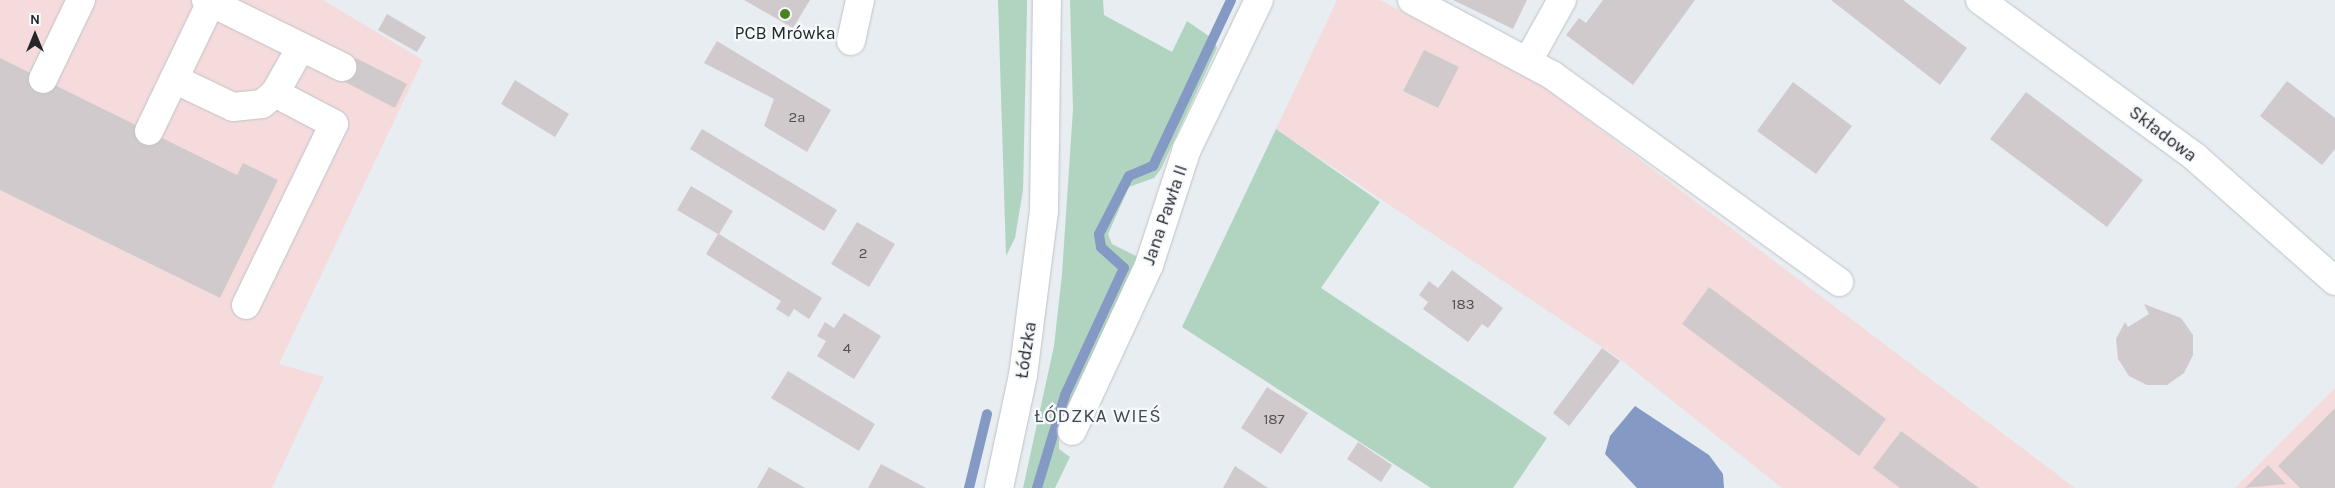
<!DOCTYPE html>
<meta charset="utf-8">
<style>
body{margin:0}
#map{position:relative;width:2335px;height:488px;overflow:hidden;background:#e8edf1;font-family:Karla,sans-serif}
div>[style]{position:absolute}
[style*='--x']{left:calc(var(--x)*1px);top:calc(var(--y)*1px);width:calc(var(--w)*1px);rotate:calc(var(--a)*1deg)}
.industrial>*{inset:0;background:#f6dbdd}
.green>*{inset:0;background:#b1d4c0}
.water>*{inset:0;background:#8499c3}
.stream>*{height:10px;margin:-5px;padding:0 5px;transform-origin:5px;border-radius:5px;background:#8499c3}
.building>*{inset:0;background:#d1cacc}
.roads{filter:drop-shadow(0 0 1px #bec2c7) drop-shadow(0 0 1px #bec2c7)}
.minor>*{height:28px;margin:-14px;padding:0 14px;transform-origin:14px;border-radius:14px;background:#fff}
.major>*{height:28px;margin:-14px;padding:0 14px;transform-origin:14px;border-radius:14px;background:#fff}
.dots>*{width:14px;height:14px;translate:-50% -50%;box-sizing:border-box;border:2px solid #f6fafe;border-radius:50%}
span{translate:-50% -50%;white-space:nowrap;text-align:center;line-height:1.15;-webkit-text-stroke:4.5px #f6fafe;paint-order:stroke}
.number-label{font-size:15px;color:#504f51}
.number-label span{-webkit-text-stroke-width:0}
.poi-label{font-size:18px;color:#252628}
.street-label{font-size:18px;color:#252628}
.neighbourhood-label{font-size:19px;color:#45484c;letter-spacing:1px}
.north{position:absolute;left:10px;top:10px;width:50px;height:50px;-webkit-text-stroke:4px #f6fafe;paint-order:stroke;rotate:0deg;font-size:14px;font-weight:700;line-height:20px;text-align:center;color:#252628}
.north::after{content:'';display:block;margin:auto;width:18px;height:22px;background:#252628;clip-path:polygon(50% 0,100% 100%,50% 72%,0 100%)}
</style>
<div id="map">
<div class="industrial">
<i style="clip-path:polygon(0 0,323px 0,423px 60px,279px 364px,324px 377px,272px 488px,0 488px)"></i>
<i style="clip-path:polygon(1337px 0,1380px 0,1544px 87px,2075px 488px,1782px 488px,1621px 360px,1276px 129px)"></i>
<i style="clip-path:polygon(2335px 388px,2335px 488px,2235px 488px)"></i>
</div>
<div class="green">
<i style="clip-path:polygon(998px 0,1027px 0,1027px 10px,1023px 190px,1015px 238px,1006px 256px)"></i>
<i style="clip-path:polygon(1070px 0,1103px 0,1104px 15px,1172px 52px,1187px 21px,1213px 39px,1217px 48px,1161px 169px,1154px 178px,1129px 187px,1108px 234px,1112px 244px,1138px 257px,1059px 434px,1059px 449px,1070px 457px,1055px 488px,1023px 488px,1054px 346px,1062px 274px,1073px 109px)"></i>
<i style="clip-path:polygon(1276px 129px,1380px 202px,1321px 288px,1547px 438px,1513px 488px,1431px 488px,1182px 327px)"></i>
</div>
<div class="water">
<i style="clip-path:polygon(1635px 406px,1709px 455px,1723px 474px,1724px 488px,1637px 488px,1605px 454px,1610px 436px)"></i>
</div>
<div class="stream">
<i style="--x:969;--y:488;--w:76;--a:-76.3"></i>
<i style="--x:1037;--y:488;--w:97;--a:-73.2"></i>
<i style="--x:1065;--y:395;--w:140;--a:-65.1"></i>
<i style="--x:1124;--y:268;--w:31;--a:-138"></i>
<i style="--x:1101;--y:247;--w:13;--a:-99"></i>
<i style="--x:1099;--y:234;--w:65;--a:-62.7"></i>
<i style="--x:1129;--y:176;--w:26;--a:-23"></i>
<i style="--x:1153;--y:166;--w:183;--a:-64.8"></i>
</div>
<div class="building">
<i style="clip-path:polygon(744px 0,810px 0,793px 28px)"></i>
<i style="clip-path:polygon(1453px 0,1527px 0,1513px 29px)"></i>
<i style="clip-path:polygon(1603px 0,1695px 0,1633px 85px,1566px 35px,1579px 18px,1586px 23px)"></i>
<i style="clip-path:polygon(1831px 0,1903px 0,1967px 48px,1940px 85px)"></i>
<i style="clip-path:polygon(387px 14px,426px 37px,417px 52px,378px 30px)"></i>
<i style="clip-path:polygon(717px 41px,831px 110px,807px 152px,764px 126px,774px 99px,704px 63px)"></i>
<i style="clip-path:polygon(1424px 50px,1459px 67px,1438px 108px,1403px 91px)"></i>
<i style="clip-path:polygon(0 58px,237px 175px,243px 163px,278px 180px,220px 298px,0 190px)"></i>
<i style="clip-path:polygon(356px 58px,407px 84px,395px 108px,343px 81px)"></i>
<i style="clip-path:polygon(515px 80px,569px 114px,555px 137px,501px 104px)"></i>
<i style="clip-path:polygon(2287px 81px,2335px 118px,2335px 149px,2322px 165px,2260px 116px)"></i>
<i style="clip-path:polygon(1793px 82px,1852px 126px,1816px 174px,1757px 131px)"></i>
<i style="clip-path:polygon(2026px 92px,2143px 180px,2107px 227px,1990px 139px)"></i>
<i style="clip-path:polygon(702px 129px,837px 210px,824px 231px,690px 149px)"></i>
<i style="clip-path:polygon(691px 186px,733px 211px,719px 234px,822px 298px,809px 319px,794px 309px,789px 317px,776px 309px,781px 301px,706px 254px,718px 234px,677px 210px)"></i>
<i style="clip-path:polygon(857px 222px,895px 244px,869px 287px,831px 264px)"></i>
<i style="clip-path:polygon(1452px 270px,1503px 308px,1488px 328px,1482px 324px,1468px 342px,1423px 309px,1428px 302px,1419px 295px,1429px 281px,1438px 288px)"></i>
<i style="clip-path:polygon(1709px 287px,1886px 419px,1859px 456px,1682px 324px)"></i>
<i style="clip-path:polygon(2144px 304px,2181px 318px,2193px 335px,2193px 355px,2184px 373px,2167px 385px,2147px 385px,2129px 376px,2118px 359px,2116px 339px,2125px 322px,2128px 327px,2149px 314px)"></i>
<i style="clip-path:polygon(844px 313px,881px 336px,854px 379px,817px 356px,826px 341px,817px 336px,825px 322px,834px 328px)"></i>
<i style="clip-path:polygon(1602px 348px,1620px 361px,1569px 426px,1553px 413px)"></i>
<i style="clip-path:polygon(788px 371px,875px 424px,859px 451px,771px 398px)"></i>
<i style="clip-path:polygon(1267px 387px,1308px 413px,1281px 454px,1241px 428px)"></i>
<i style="clip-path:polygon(2335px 408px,2335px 488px,2300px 488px,2278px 466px)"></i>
<i style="clip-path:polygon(1901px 431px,1979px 488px,1900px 488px,1873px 468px)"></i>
<i style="clip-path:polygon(1358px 442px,1392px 465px,1381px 482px,1347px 459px)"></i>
<i style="clip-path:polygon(881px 464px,926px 488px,868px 488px)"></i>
<i style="clip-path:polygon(2268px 465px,2286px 484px,2245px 488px)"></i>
<i style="clip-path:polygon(1235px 466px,1268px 488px,1223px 488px)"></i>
<i style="clip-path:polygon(769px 467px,805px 488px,757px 488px)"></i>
</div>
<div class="roads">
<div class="minor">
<i style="--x:206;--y:0;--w:152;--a:26.2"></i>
<i style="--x:1412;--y:0;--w:159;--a:28.2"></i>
<i style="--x:1552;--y:75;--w:354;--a:35.8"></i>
<i style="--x:1980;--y:0;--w:266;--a:36.1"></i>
<i style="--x:2195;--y:157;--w:187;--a:41.5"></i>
<i style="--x:851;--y:41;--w:42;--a:-77.6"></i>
<i style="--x:1528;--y:61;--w:70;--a:-60.9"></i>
<i style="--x:43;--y:79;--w:88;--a:-64.3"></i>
<i style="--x:174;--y:79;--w:65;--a:25.4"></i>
<i style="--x:233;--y:107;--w:29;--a:-6"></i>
<i style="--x:262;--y:104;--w:17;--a:-40"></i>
<i style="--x:275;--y:93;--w:53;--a:-60.5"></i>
<i style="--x:149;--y:131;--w:143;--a:-64.3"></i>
<i style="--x:246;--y:305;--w:201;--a:-64.1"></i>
<i style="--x:334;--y:124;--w:67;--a:-152.3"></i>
<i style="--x:1072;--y:431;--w:183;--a:-65.1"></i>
<i style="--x:1149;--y:265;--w:122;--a:-71.9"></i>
<i style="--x:1187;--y:149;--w:165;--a:-64.2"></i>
</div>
<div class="major">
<i style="--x:999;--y:488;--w:116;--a:-78"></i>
<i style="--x:1023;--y:375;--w:165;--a:-82.7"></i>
<i style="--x:1044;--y:211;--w:211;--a:-89.2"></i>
</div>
</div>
<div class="dots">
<i style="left:785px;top:14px;background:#4a8420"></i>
</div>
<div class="number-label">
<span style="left:797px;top:118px">2a</span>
<span style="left:863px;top:254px">2</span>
<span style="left:1463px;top:305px">183</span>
<span style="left:847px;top:349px">4</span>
<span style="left:1274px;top:420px">187</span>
</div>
<div class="poi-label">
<span style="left:785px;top:33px">PCB Mrówka</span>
</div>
<div class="street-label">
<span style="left:2163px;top:134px;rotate:37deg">Składowa</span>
<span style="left:1165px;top:215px;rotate:-71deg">Jana Pawła II</span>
<span style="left:1026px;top:350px;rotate:-81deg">Łódzka</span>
</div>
<div class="neighbourhood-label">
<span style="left:1098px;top:417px">ŁÓDZKA WIEŚ</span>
</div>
<div class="north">N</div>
</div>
